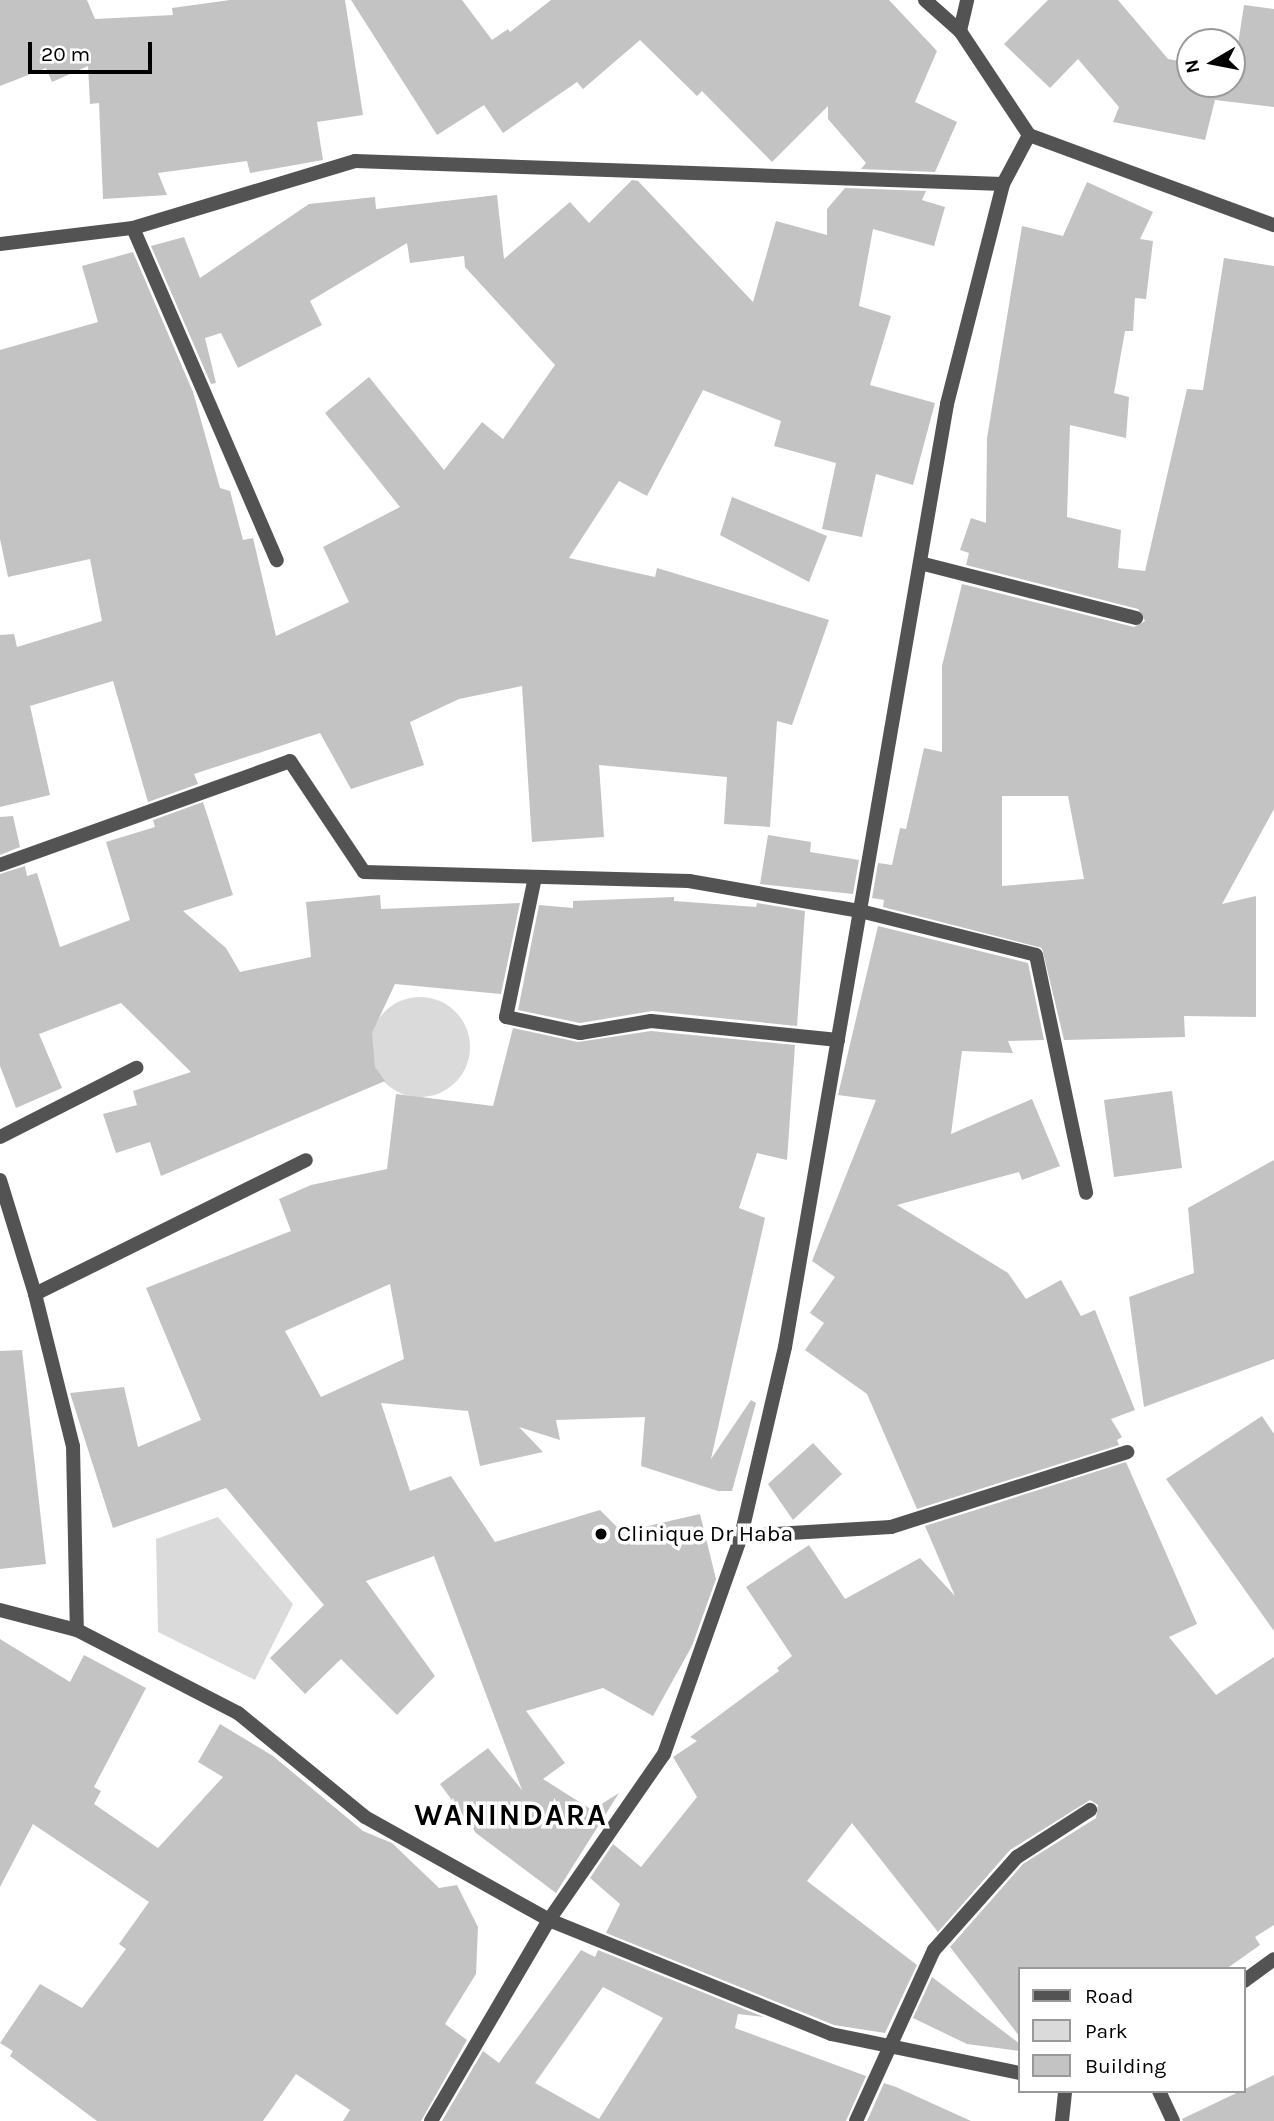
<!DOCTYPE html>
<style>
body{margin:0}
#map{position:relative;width:1274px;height:2121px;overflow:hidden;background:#fff;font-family:Karla,sans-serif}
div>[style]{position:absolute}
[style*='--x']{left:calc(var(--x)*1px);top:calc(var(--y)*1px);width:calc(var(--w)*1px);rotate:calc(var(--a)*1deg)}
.green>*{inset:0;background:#dadada}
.round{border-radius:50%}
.building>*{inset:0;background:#c3c3c3}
.service>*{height:14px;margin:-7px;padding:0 7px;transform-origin:7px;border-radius:7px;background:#535353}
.minor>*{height:14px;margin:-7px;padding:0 7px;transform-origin:7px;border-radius:7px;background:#535353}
.dots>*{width:19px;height:19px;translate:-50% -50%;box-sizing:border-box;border:4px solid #fff;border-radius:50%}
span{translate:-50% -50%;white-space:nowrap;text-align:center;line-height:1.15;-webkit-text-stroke:7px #fff;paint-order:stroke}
.poi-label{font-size:23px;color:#000}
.left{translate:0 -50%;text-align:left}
.district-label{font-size:30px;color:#000;font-weight:700;letter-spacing:2px}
.legend{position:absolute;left:1018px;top:1967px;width:228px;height:126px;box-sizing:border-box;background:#fff;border:2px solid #999;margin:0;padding:9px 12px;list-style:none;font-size:21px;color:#000}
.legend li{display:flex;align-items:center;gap:14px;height:35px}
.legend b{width:35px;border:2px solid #999}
.north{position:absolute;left:1176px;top:28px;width:70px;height:70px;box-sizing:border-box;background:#fff;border:2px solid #999;border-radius:50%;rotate:260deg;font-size:19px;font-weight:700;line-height:28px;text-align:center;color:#000}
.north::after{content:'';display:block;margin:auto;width:24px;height:32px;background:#000;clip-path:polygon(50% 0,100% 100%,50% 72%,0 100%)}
.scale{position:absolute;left:28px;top:42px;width:124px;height:32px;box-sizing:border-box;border:4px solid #000;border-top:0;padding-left:9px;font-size:21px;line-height:24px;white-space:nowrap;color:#000;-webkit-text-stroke:5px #fff;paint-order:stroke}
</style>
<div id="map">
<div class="green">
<i class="round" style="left:370px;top:997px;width:100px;height:100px"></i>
<i style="clip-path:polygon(218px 1517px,293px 1604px,255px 1680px,158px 1632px,156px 1539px)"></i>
</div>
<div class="building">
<i style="clip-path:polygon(0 0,87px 0,95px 19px,173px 15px,172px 8px,230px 0,345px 0,363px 115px,317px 122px,323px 160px,250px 173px,247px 161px,158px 173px,167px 195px,103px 199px,99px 103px,90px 104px,88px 66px,52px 82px,46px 68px,0 86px)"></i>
<i style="clip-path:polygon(351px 0,462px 0,492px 40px,508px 29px,510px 32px,551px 0,889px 0,937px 51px,915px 102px,957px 122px,935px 172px,861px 169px,866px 163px,828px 119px,828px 106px,772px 162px,702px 91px,697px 96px,640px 40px,583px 89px,577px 82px,503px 133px,484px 105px,437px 135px)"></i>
<i style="clip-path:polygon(1048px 0,1118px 0,1168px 59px,1190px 63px,1190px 84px,1232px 84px,1244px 5px,1274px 9px,1274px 107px,1215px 100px,1205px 140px,1113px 122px,1119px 107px,1078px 59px,1050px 88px,1004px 44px)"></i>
<i style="clip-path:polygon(632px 180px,638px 181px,753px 302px,776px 221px,827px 235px,827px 209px,845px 188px,926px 191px,922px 200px,945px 207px,934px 246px,873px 229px,859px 306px,891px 316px,870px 385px,935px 403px,913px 485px,876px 474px,862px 537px,822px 529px,836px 463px,774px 446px,781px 421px,703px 390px,647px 496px,619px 481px,569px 558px,655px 577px,657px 568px,829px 620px,792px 725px,777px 721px,770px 827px,724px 824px,727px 777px,599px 765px,604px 837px,532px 842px,522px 686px,459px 699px,410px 722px,424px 765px,351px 789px,320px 733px,194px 774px,198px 784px,148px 802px,113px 681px,30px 706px,50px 795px,0 807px,0 635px,14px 634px,17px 647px,102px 621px,90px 559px,8px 577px,0 539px,0 350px,98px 322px,82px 266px,133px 252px,193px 392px,220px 488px,230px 491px,243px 540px,253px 538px,276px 636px,349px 602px,323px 547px,400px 507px,325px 413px,369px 377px,444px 470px,482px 422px,503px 439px,555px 365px,465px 267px,464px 256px,410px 263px,407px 243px,310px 301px,322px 325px,238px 368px,221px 333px,205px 338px,216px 383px,211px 384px,151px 246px,184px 237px,200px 278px,309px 204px,375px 197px,376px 209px,497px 195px,504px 259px,570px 202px,589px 223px)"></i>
<i style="clip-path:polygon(evenodd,1087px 182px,1153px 212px,1140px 239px,1153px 241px,1146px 299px,1135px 298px,1133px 331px,1125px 331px,1114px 393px,1129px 397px,1126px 438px,1070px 425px,1067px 517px,1121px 530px,1118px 568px,1145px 571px,1187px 389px,1203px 390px,1224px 258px,1274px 266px,1274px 809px,1222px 904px,1256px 896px,1256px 1017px,1184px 1016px,1185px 1037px,1064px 1040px,1042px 948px,883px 907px,884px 900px,872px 898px,878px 863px,892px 865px,900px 828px,906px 829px,924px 748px,942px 752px,942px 666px,962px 584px,1134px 627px,1145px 621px,1138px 609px,966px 565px,969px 553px,960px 550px,971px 518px,986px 523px,987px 438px,1022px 226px,1063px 236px,1087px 182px,1002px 796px,1068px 796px,1084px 879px,1002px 886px,1002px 796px)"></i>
<i style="clip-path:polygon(732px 497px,827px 536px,809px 582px,720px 535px)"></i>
<i style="clip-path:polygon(203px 802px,233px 895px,183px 911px,226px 948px,240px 972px,311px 957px,306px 902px,380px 895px,381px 909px,520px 903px,501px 994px,395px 984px,372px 1033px,375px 1067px,385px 1081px,161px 1176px,150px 1142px,116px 1153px,103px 1114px,137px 1105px,133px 1091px,191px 1072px,121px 1003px,39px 1034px,62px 1088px,16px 1108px,0 1066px,0 874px,25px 866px,27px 876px,37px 873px,60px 947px,130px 920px,106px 842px,155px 827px,153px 820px)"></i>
<i style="clip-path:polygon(13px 816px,20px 847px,0 855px,0 817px)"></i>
<i style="clip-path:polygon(768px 835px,811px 842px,810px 852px,859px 860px,853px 894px,760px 884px)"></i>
<i style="clip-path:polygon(674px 897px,674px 901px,756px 907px,757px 903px,805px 911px,797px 1026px,652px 1011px,580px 1023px,518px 1010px,539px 905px,573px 908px,573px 901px)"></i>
<i style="clip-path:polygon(878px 926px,1028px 963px,1044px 1040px,1008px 1041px,1013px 1053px,962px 1051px,951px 1134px,1032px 1099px,1060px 1166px,1022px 1180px,1019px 1172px,897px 1205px,1008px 1273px,1026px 1299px,1061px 1280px,1081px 1316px,1095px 1310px,1135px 1410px,1111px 1419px,1122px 1437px,1117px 1440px,1119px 1445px,917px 1509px,867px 1394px,805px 1350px,824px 1323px,810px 1313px,835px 1277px,812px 1261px,876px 1100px,838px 1095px)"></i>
<i style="clip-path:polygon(evenodd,513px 1028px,578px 1042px,651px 1031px,795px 1045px,787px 1160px,757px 1153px,739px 1208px,765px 1218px,711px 1459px,751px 1400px,756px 1403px,732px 1491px,718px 1491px,641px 1466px,645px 1417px,556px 1420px,560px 1440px,519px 1427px,543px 1452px,480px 1466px,468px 1411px,381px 1403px,410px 1491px,451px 1476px,495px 1542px,600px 1510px,634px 1544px,635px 1529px,700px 1514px,716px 1579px,692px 1646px,653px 1716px,603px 1688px,526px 1711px,565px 1763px,543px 1779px,592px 1810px,619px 1793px,556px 1893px,476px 1833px,440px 1784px,488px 1748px,522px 1790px,434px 1556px,366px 1581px,435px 1676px,397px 1715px,341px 1659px,305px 1694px,270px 1658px,324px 1605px,226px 1488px,113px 1528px,70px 1393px,124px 1387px,138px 1447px,201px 1420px,146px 1288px,291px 1231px,279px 1199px,311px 1185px,387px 1169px,396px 1094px,493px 1106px,513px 1028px,390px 1284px,404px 1359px,321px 1397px,285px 1331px,390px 1284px)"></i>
<i style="clip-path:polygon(1172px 1091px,1182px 1168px,1114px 1177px,1104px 1100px)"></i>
<i style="clip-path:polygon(1274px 1160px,1274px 1359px,1144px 1407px,1129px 1297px,1194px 1273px,1188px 1208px)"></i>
<i style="clip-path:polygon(22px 1350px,46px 1564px,0 1569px,0 1351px)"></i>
<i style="clip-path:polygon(1262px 1416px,1274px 1434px,1274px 1631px,1166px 1479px)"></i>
<i style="clip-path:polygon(813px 1443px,842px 1474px,793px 1520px,768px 1484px)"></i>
<i style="clip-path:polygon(1126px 1462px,1197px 1624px,1169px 1637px,1216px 1695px,1274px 1657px,1274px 1925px,1255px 1937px,1260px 1945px,1226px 1969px,1020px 1969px,1020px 2037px,950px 1947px,1023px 1864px,1096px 1818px,1098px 1805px,1090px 1800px,1010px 1850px,938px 1932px,852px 1823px,807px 1881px,917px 1965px,885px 2033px,834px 2025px,606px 1933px,620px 1904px,590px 1878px,613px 1844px,641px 1867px,697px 1797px,673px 1757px,697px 1741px,690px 1737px,779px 1671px,777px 1668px,792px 1656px,746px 1587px,809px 1545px,845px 1599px,920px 1558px,955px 1596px,925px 1526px)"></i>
<i style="clip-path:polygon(0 1639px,70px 1682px,84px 1655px,146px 1688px,94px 1787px,101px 1791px,94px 1804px,158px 1848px,223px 1777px,198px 1762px,220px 1724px,273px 1756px,363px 1831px,392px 1843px,439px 1888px,457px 1885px,478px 1927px,476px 1974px,445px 2024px,467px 2040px,421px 2121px,343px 2121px,350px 2110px,296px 2074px,263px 2121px,97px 2121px,10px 2056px,13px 2051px,0 2043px,40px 1984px,82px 2008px,126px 1949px,119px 1944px,149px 1902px,33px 1824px,0 1887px)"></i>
<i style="clip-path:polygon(evenodd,581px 1950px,595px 1957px,598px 1950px,764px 2017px,738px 2014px,735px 2028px,866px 2076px,846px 2121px,442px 2121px,483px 2051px,499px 2063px,581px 1950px,603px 1987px,663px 2018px,599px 2119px,535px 2083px,603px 1987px)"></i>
<i style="clip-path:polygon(932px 1977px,1020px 2044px,1020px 2051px,967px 2044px,913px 2018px)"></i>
<i style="clip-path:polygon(1274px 2075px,1274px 2121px,1183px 2121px,1182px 2119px)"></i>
<i style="clip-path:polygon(884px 2083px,896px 2087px,971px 2121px,867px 2121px)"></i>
</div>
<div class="service">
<i style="--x:920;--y:563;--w:223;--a:14.3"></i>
<i style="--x:0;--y:1137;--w:153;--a:-26.9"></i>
<i style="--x:35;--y:1294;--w:302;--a:-26.3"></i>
<i style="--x:1159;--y:2091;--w:33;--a:65"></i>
<i style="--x:856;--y:2121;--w:188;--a:-65.5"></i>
<i style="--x:934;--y:1950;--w:125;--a:-48.3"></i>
<i style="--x:1017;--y:1857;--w:87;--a:-32.8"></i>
<i style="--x:1062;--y:2121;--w:30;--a:-84"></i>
</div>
<div class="minor">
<i style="--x:925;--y:0;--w:47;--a:41.5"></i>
<i style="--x:960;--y:31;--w:125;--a:56.4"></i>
<i style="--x:1029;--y:135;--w:261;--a:20.2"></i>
<i style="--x:960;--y:31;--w:32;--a:-77"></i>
<i style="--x:133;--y:228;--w:362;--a:66.6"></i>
<i style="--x:0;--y:244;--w:134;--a:-6.9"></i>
<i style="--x:133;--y:228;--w:232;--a:-16.8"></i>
<i style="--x:355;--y:161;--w:648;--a:2.03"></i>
<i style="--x:0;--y:865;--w:308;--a:-19.7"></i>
<i style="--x:290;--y:761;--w:133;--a:56.3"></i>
<i style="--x:364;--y:872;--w:325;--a:1.6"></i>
<i style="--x:689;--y:881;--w:174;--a:10"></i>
<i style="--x:860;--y:911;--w:181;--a:14"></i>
<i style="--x:1036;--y:955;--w:243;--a:78.1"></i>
<i style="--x:535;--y:877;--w:143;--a:101.7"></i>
<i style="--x:506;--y:1017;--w:76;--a:12.2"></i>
<i style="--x:580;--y:1033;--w:72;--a:-9.6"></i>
<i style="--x:651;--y:1021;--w:188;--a:5.8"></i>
<i style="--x:0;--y:1180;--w:119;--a:72.9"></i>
<i style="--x:35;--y:1294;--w:157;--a:76"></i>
<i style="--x:73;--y:1446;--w:184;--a:88.8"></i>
<i style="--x:741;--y:1536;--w:150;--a:-3.4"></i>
<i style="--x:891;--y:1527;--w:248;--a:-17.6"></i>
<i style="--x:0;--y:1610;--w:80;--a:14.6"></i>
<i style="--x:77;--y:1630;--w:181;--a:27.3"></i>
<i style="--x:238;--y:1713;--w:164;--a:39.3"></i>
<i style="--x:365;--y:1817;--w:211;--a:29.2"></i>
<i style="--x:549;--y:1920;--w:304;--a:22"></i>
<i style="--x:831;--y:2034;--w:193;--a:11.7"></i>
<i style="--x:1244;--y:1981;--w:37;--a:-36"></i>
<i style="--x:431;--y:2121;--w:233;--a:-59.6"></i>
<i style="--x:549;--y:1920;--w:202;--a:-55.3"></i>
<i style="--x:664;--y:1754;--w:231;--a:-70.5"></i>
<i style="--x:741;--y:1536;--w:194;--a:-76.9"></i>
<i style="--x:785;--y:1347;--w:957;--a:-80.25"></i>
<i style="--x:947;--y:404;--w:227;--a:-75.7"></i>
<i style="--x:1003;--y:184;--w:55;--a:-62"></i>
</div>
<div class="dots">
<i style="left:601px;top:1534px;background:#000"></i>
</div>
<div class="poi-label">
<span class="left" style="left:617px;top:1534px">Clinique Dr Haba</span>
</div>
<div class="district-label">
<span style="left:511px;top:1815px">WANINDARA</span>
</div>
<ul class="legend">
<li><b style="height:9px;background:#535353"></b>Road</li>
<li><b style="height:19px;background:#dadada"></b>Park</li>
<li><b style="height:19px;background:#c3c3c3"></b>Building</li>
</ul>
<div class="north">N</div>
<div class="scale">20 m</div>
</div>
